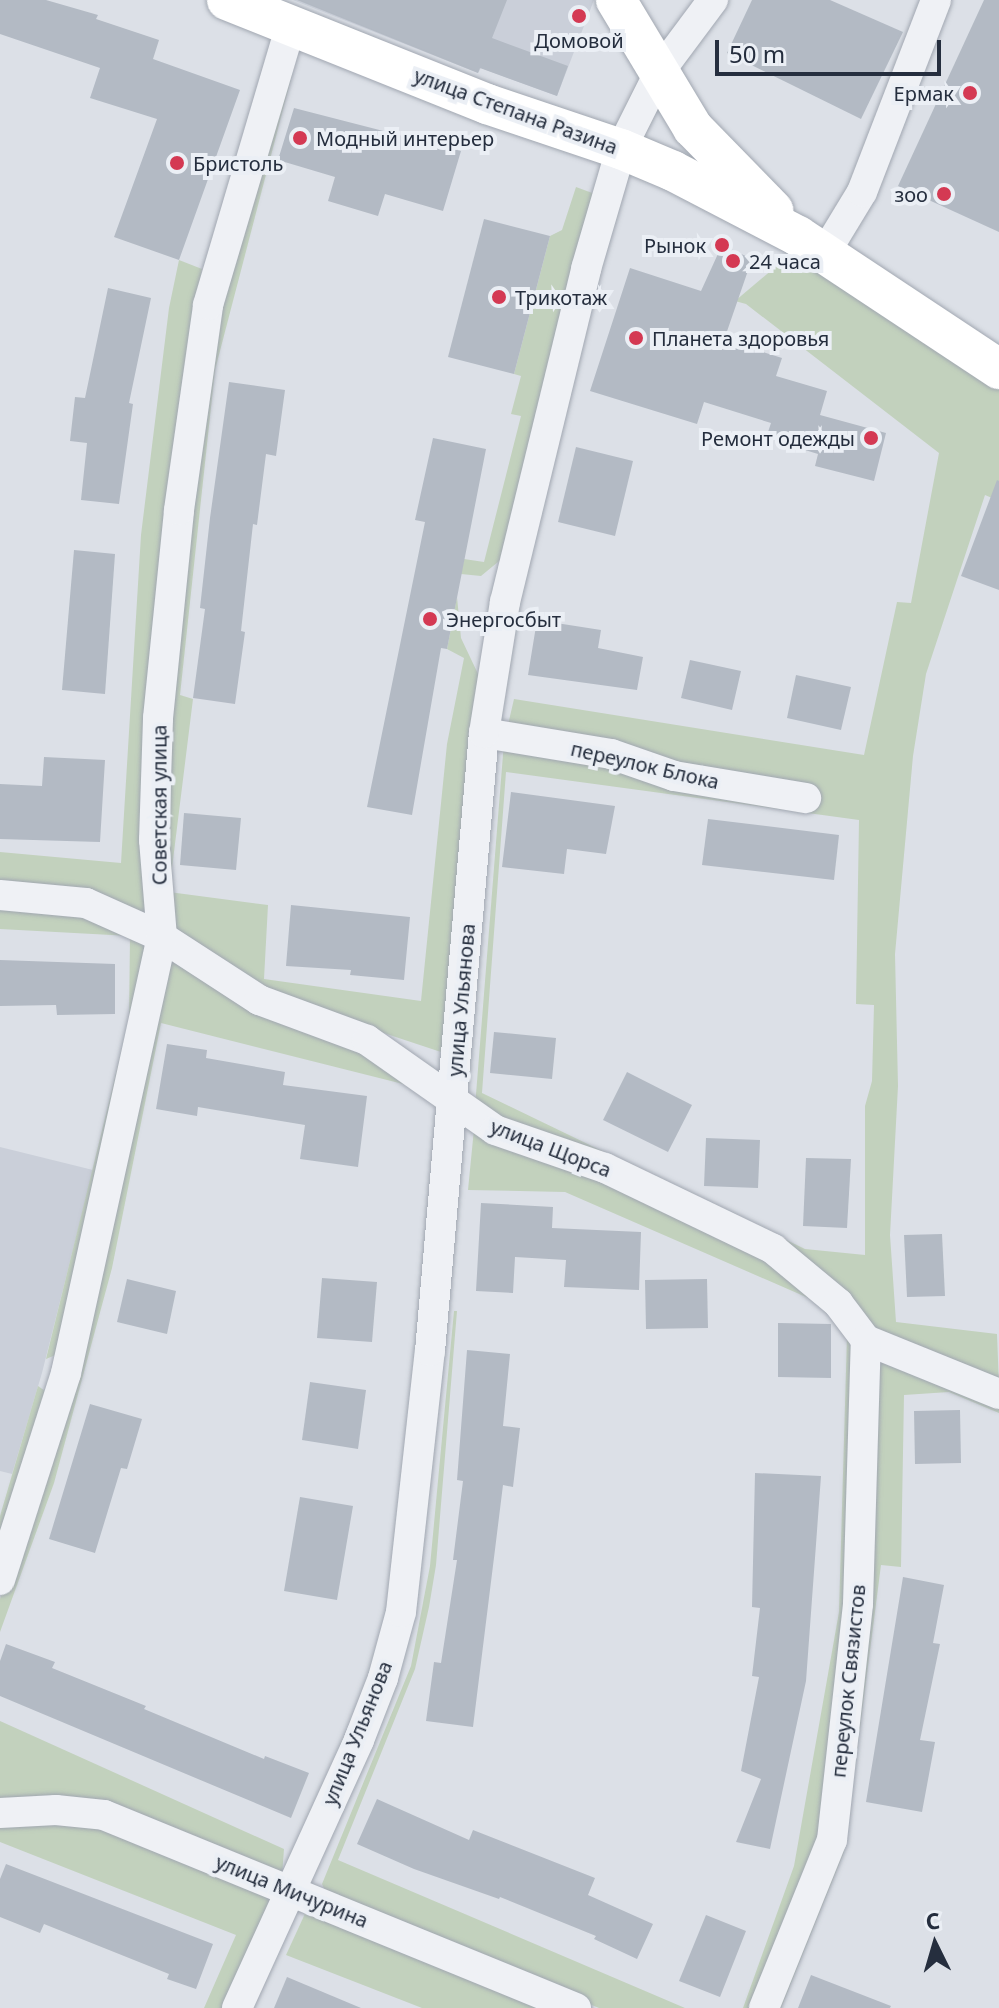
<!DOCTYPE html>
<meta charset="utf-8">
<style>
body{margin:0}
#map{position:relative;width:999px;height:2008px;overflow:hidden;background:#dce0e7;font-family:"Noto Sans",sans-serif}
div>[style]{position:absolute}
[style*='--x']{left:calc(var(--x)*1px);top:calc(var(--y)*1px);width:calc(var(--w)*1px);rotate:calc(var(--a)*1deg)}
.built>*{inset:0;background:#cacfd9}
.green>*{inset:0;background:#c2d1bd}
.building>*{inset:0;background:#b3bac4}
.roads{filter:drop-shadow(0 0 2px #a1a7b1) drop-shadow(0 0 2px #a1a7b1)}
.minor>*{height:30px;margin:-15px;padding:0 15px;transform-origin:15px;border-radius:15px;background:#eff1f5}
.major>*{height:40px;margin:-20px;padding:0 20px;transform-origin:20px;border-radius:20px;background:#fff}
.dots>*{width:22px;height:22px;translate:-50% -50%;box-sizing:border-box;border:4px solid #ebeff5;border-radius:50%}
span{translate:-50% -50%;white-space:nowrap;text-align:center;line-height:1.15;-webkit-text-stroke:8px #ebeff5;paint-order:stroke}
.poi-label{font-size:20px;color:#252e3e}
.right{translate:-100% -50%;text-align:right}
.left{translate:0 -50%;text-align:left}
.street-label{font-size:20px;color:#252e3e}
.north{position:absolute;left:895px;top:1904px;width:80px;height:80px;-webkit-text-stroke:6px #ebeff5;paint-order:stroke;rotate:355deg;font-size:22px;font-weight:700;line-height:32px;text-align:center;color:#252e3e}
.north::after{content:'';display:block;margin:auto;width:28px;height:36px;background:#252e3e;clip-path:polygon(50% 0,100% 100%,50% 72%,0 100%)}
.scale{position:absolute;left:715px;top:40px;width:226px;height:36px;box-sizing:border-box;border:4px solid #252e3e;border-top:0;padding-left:10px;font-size:24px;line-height:28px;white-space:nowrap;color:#252e3e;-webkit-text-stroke:6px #ebeff5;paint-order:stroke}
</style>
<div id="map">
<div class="built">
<i style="clip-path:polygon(293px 0,594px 0,557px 96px,481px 68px,478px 73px)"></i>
<i style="clip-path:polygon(0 1147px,93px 1170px,42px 1373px,12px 1474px,0 1471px)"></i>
</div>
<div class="green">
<i style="clip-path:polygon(284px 72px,292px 75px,215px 370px,180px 695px,193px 699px,169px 892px,268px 905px,264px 979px,421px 1001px,447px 744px,464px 658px,447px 649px,457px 597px,461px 638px,479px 676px,444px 1053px,263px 993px,172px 933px,169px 892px,167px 721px,213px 312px)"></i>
<i style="clip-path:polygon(576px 187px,595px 194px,504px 557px,481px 576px,461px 574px,464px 559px,484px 562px,521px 416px,511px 414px,521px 376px,514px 374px,550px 236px,562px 230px)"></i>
<i style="clip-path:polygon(evenodd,797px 256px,999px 387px,999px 501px,985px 495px,926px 674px,913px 756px,895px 954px,898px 1086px,890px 1235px,896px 1322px,997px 1334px,999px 1386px,870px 1334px,844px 1298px,475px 1107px,504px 742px,514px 699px,864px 755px,897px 602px,911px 603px,939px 453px,746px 304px,735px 301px,786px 258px,797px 256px,506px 772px,859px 820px,856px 1004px,874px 1005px,872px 1081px,865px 1106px,865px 1255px,805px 1249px,482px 1093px,506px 772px)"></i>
<i style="clip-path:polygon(179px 260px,202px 269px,195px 305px,149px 914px,89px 893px,0 884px,0 852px,121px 863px,141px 535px,169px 308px)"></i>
<i style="clip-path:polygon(0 905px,85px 913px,154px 946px,58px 1354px,46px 1359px,129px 1020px,130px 936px,0 929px)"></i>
<i style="clip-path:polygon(169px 953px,367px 1048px,407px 1085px,161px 1023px,112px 1268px,54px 1483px,0 1632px,0 1599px,71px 1379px)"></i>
<i style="clip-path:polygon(474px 1129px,492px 1139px,604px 1174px,666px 1201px,770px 1254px,835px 1306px,862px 1343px,852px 1604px,826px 1836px,756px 2008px,743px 2008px,794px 1866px,839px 1612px,847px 1336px,829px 1307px,565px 1192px,468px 1190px)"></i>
<i style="clip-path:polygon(454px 1311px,457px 1311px,436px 1565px,429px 1607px,415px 1669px,338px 1860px,685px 2008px,599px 2008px,327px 1895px,322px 1884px,411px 1666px,430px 1566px)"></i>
<i style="clip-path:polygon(873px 1349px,999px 1400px,999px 1413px,949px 1392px,904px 1395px,901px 1567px,881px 1565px,844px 1852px,781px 2008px,770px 2008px,836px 1840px)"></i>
<i style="clip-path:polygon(38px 1386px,48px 1393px,0 1547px,0 1516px)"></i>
<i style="clip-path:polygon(0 1721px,284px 1849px,282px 1876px,0 1802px)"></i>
<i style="clip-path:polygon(0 1822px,105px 1823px,275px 1893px,223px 2008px,204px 2008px,236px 1935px,0 1842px)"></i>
<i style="clip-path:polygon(309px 1905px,558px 2008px,422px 2008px,286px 1955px)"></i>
</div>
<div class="building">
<i style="clip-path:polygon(0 0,46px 0,98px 15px,96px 19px,159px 40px,153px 59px,240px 90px,179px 260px,114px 237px,157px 119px,90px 98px,100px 68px,0 34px)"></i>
<i style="clip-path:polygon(297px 0,507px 0,492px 38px,568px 66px,557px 96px,480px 68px,478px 73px)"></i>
<i style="clip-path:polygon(752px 0,830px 0,903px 32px,861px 119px,727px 53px)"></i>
<i style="clip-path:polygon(984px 0,999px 0,999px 232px,898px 186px)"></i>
<i style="clip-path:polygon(294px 108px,461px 151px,443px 211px,385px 194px,378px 216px,328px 201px,335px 177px,278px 160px)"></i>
<i style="clip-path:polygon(484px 219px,550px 236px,514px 374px,448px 357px)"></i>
<i style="clip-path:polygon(722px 245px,752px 259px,724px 340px,782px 358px,776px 376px,827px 391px,820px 415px,886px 433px,874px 481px,815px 466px,818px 454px,766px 438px,771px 423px,704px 402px,697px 424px,590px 391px,630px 268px,701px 291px)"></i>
<i style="clip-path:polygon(108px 288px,151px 298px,129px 403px,133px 404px,119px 504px,81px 500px,87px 443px,70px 441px,75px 397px,85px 398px)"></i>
<i style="clip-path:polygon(229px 382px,285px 390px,276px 456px,266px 454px,257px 525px,253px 524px,241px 631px,245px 632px,235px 704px,193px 698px,205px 609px,200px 608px,210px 518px)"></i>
<i style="clip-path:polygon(433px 438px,486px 449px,447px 649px,441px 648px,412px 815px,367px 807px,425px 522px,415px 520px)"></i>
<i style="clip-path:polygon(576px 447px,633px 461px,615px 536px,558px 522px)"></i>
<i style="clip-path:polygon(997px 480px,999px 481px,999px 590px,961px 576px)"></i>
<i style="clip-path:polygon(74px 550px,115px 554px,105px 694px,62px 690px)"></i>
<i style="clip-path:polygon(537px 620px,601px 630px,598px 648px,643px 657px,637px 690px,528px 675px)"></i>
<i style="clip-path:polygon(690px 660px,741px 671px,732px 710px,681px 698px)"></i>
<i style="clip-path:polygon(796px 675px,851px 687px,841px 730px,787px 718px)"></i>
<i style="clip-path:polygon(44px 757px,105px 760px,100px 842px,0 839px,0 784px,42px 786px)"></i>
<i style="clip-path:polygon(511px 792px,615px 806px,606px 854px,567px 849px,564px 874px,502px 867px)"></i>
<i style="clip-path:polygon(184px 813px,241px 818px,236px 870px,180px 865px)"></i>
<i style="clip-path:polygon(708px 819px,839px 835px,834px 880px,702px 865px)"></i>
<i style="clip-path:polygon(291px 905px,410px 917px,404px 980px,350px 975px,351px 970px,286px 966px)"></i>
<i style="clip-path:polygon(0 960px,115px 964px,115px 1014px,57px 1015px,56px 1005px,0 1006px)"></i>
<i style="clip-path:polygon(494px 1032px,556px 1038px,552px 1079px,490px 1073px)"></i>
<i style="clip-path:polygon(167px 1044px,207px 1050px,206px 1058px,285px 1072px,283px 1085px,367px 1096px,358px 1167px,300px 1159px,305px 1125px,198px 1107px,197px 1116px,156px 1109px)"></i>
<i style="clip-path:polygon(627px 1072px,692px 1105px,668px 1152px,603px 1120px)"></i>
<i style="clip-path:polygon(706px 1138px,760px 1140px,758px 1188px,704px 1186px)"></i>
<i style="clip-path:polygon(806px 1158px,851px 1159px,847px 1228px,803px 1226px)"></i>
<i style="clip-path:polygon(481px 1203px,553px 1207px,552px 1228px,641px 1232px,639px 1290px,564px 1287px,566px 1260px,515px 1257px,513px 1293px,476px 1291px)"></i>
<i style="clip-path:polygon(942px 1234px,945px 1296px,907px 1297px,904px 1235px)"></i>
<i style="clip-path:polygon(322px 1278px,377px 1282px,372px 1342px,317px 1338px)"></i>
<i style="clip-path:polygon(127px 1279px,176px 1291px,167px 1334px,117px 1322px)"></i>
<i style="clip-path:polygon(707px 1279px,708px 1328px,646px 1329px,645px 1280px)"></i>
<i style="clip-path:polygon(778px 1323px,831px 1324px,831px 1378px,778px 1377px)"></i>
<i style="clip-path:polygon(467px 1350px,510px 1354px,503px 1426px,520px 1428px,513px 1487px,503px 1485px,473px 1727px,426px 1721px,434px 1662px,441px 1663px,457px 1560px,453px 1560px,463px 1481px,457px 1480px)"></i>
<i style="clip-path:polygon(310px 1382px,366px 1390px,358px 1449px,302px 1440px)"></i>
<i style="clip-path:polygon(90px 1404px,142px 1419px,127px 1469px,121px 1468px,95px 1553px,49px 1539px)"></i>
<i style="clip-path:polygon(960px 1410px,961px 1463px,915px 1464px,914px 1411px)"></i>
<i style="clip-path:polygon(755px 1473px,821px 1476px,806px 1681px,770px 1849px,736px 1842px,761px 1779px,741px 1771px,759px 1677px,752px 1676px,760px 1608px,752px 1607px)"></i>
<i style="clip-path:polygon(300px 1497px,353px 1506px,337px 1600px,284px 1591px)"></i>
<i style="clip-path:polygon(903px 1577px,944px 1585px,933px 1643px,940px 1644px,920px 1740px,935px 1742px,922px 1812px,866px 1802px)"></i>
<i style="clip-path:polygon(6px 1644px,55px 1662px,52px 1668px,146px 1706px,144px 1709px,264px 1759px,265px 1756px,309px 1773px,291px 1818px,0 1696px,0 1661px)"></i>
<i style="clip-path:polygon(377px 1799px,469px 1840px,473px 1830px,595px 1878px,588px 1895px,653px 1924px,637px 1959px,594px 1939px,596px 1936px,500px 1897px,499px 1899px,414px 1869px,357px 1844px)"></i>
<i style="clip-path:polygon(6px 1864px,213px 1944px,196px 1989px,167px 1979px,169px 1974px,44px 1924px,40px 1933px,0 1917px,0 1879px)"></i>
<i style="clip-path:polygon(706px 1915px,746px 1931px,720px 1997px,679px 1981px)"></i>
<i style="clip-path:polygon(811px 1975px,891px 2006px,890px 2008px,798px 2008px)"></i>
<i style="clip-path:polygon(287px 1977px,361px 2008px,274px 2008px)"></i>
</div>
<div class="roads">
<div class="minor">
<i style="--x:825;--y:253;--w:71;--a:-58.8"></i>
<i style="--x:862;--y:192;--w:206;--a:-68.9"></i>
<i style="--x:484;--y:733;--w:129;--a:9.4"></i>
<i style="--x:611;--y:754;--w:67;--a:19.2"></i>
<i style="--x:674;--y:776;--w:134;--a:9.5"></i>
<i style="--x:0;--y:895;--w:86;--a:5.3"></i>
<i style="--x:86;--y:903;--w:83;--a:24.1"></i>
<i style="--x:162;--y:937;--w:116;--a:33"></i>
<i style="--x:259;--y:1000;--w:115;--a:20.3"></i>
<i style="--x:367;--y:1040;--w:156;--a:35.1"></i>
<i style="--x:495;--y:1130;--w:116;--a:19.1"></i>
<i style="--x:605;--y:1168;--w:187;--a:25.7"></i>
<i style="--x:773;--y:1249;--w:85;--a:39.7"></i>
<i style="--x:838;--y:1303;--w:46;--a:52.9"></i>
<i style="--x:866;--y:1340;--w:144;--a:22.1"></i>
<i style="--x:0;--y:1580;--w:217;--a:-72.3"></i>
<i style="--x:66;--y:1373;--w:446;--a:-77.6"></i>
<i style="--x:162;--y:937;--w:97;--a:-94.7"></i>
<i style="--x:154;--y:840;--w:122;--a:-88.1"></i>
<i style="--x:158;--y:718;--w:209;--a:-84.2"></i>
<i style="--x:179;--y:510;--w:207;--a:-81.9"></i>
<i style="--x:208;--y:305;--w:293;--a:-73.5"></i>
<i style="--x:0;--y:1813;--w:56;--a:-3.1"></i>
<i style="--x:56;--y:1810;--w:48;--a:5.9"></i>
<i style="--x:104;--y:1815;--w:510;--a:22.24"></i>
<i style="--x:237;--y:2008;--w:294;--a:-65.5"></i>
<i style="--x:359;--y:1740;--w:66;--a:-68.8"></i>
<i style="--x:383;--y:1678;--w:68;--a:-74.7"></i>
<i style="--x:401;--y:1612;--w:263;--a:-83.7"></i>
<i style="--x:430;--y:1351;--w:620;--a:-85.01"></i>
<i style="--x:484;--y:733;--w:133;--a:-80.9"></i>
<i style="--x:505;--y:602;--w:343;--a:-76.3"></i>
<i style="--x:586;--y:269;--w:125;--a:-73.7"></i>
<i style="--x:621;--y:149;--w:87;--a:-63.4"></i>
<i style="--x:660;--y:71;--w:89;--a:-53.3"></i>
<i style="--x:764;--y:2008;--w:181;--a:-68"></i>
<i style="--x:832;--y:1840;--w:237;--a:-83.7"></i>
<i style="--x:858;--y:1604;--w:264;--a:-88.3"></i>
</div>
<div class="major">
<i style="--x:227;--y:0;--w:280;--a:21.8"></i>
<i style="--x:487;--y:104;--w:141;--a:18.6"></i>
<i style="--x:621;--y:149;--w:56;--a:22.9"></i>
<i style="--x:673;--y:171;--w:141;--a:27.5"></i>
<i style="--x:798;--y:236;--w:241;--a:33.5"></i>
<i style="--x:616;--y:0;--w:149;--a:59"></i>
<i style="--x:693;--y:128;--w:115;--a:45.7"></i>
</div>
</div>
<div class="dots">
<i style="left:579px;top:16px;background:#d43953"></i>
<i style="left:970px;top:93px;background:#d43953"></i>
<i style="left:300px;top:138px;background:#d43953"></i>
<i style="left:177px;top:163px;background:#d43953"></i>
<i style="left:944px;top:194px;background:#d43953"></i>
<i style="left:722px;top:245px;background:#d43953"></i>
<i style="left:733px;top:261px;background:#d43953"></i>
<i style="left:499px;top:297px;background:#d43953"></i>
<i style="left:636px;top:338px;background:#d43953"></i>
<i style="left:871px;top:438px;background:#d43953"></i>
<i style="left:430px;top:619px;background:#d43953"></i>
</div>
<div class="poi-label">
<span style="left:579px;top:40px">Домовой</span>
<span class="right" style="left:954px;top:93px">Ермак</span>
<span class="left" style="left:316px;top:138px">Модный интерьер</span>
<span class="left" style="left:193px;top:163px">Бристоль</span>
<span class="right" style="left:928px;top:194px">зоо</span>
<span class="right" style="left:706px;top:245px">Рынок</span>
<span class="left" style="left:749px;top:261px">24 часа</span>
<span class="left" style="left:515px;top:297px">Трикотаж</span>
<span class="left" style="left:652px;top:338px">Планета здоровья</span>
<span class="right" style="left:855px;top:438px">Ремонт одежды</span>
<span class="left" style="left:446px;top:619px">Энергосбыт</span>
</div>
<div class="street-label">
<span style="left:516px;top:111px;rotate:20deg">улица Степана Разина</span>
<span style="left:645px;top:765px;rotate:13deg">переулок Блока</span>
<span style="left:159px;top:805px;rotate:-90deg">Советская улица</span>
<span style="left:461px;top:1000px;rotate:-85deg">улица Ульянова</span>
<span style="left:551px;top:1148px;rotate:21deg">улица Щорса</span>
<span style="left:848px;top:1681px;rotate:-84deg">переулок Связистов</span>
<span style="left:357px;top:1733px;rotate:-68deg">улица Ульянова</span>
<span style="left:292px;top:1891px;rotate:22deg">улица Мичурина</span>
</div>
<div class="north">С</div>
<div class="scale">50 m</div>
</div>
